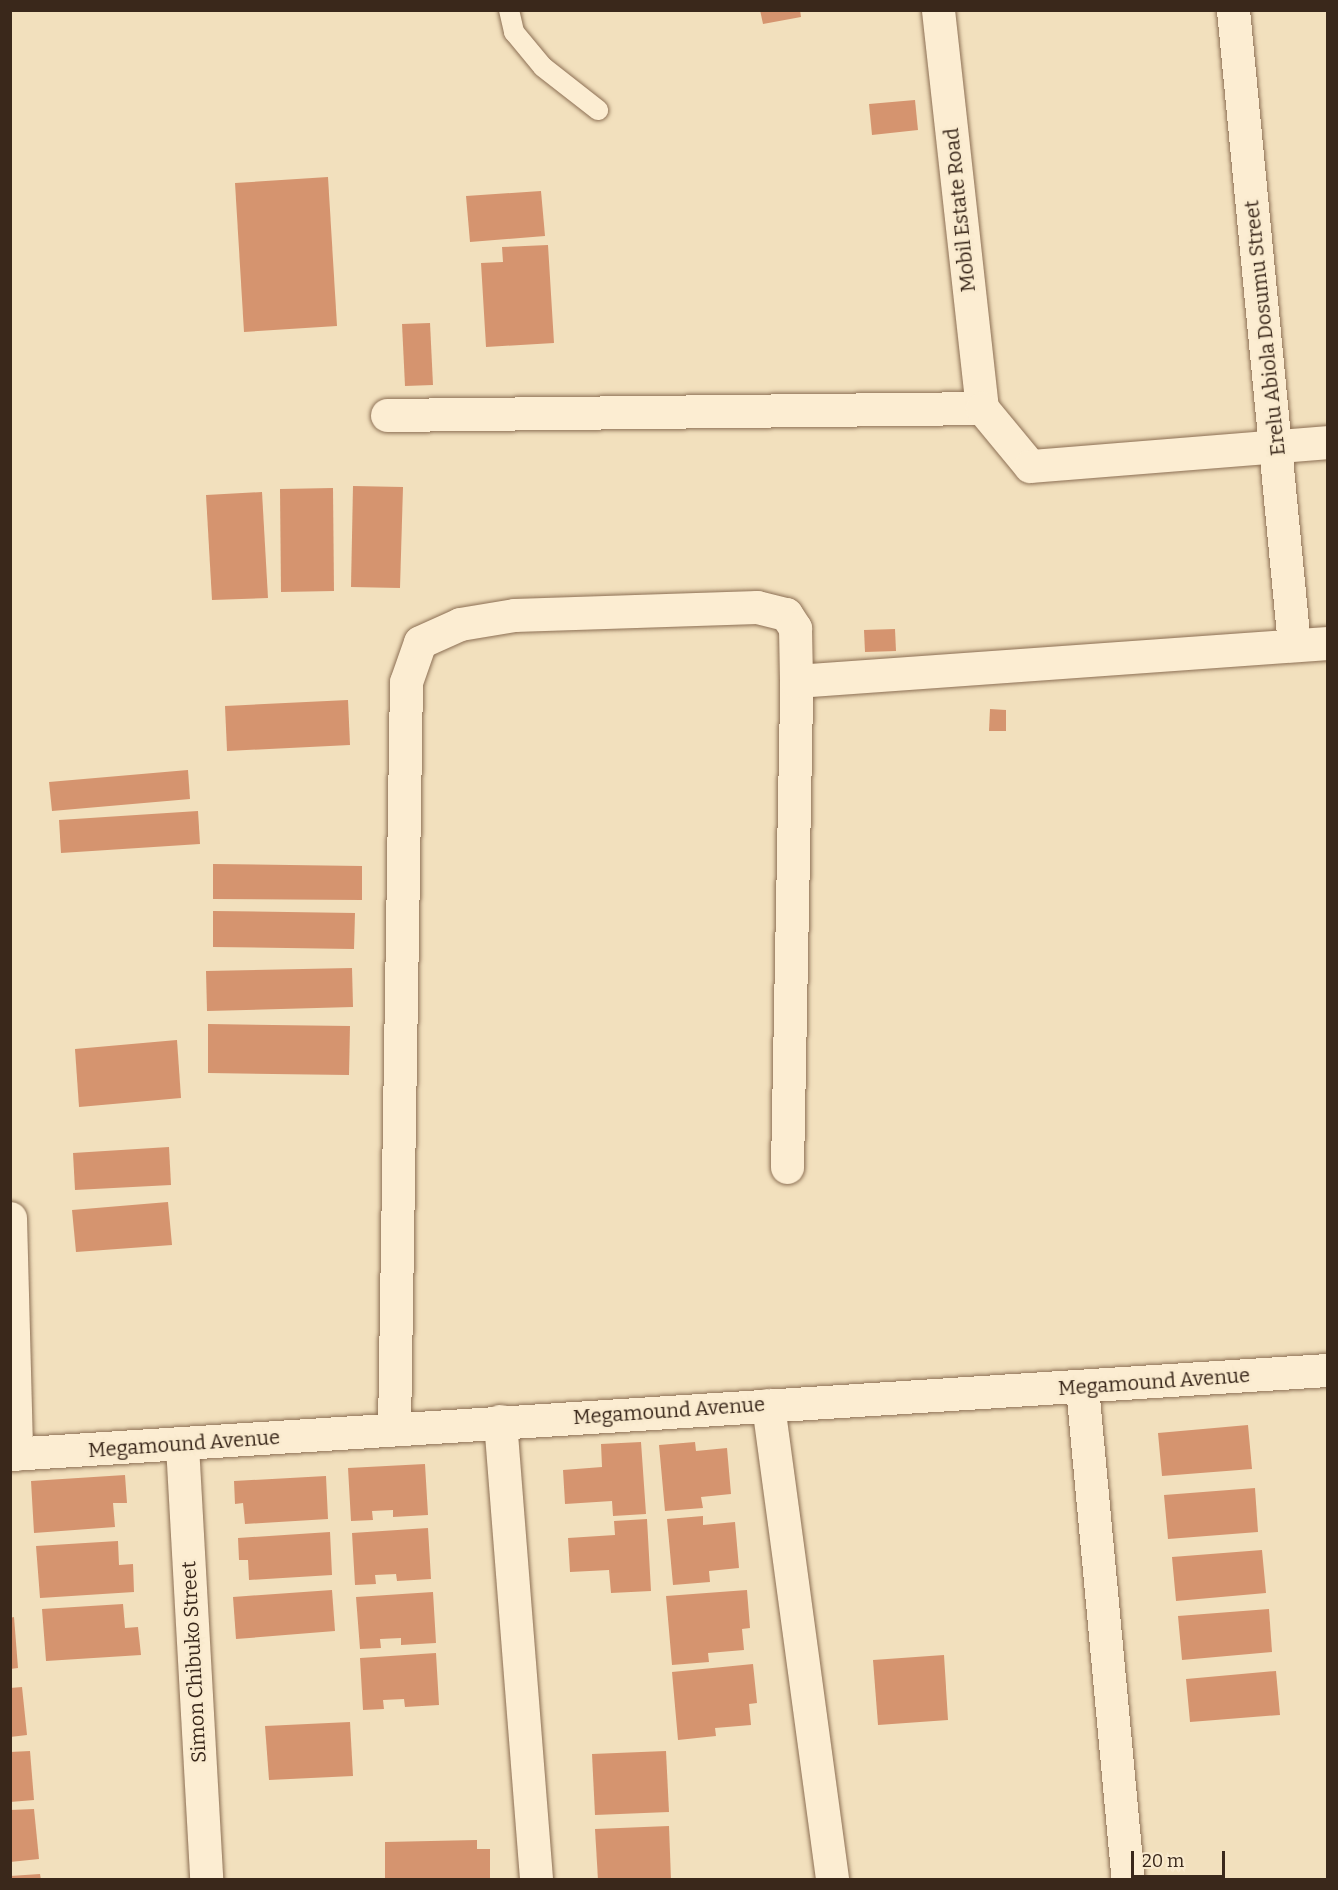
<!DOCTYPE html>
<style>
body{margin:0}
#map{position:relative;width:1338px;height:1890px;overflow:hidden;background:#f2e0bd;font-family:Bitter,serif}
div>[style]{position:absolute}
[style*='--x']{left:calc(var(--x)*1px);top:calc(var(--y)*1px);width:calc(var(--w)*1px);rotate:calc(var(--a)*1deg)}
.building>*{inset:0;background:#d5946f}
.roads{filter:drop-shadow(0 0 2px #8c6f54) drop-shadow(0 0 2px #8c6f54)}
.lane>*{height:20px;margin:-10px;padding:0 10px;transform-origin:10px;border-radius:10px;background:#fcedd2}
.street>*{height:33px;margin:-16.5px;padding:0 16.5px;transform-origin:16.5px;border-radius:16.5px;background:#fcedd2}
.secondary>*{height:33px;margin:-16.5px;padding:0 16.5px;transform-origin:16.5px;border-radius:16.5px;background:#fcedd2}
span{translate:-50% -50%;white-space:nowrap;text-align:center;line-height:1.15;-webkit-text-stroke:4.5px #f9eace;paint-order:stroke}
.street-label{font-size:20px;color:#3a281b}
.frame{position:absolute;inset:0;border:12px solid #3a281b;pointer-events:none}
.scale{position:absolute;left:1131px;top:1851px;width:94px;height:27px;box-sizing:border-box;border:3px solid #3a281b;border-top:0;padding-left:8px;font-size:18px;line-height:21px;white-space:nowrap;color:#3a281b;-webkit-text-stroke:4px #f9eace;paint-order:stroke}
</style>
<div id="map">
<div class="building">
<i style="clip-path:polygon(760px 10px,800px 10px,801px 17px,763px 24px)"></i>
<i style="clip-path:polygon(915px 100px,918px 130px,872px 135px,869px 104px)"></i>
<i style="clip-path:polygon(328px 177px,337px 326px,244px 332px,235px 183px)"></i>
<i style="clip-path:polygon(541px 191px,545px 236px,470px 242px,466px 196px)"></i>
<i style="clip-path:polygon(548px 245px,554px 343px,486px 347px,481px 263px,503px 262px,502px 247px)"></i>
<i style="clip-path:polygon(430px 323px,433px 385px,405px 386px,402px 324px)"></i>
<i style="clip-path:polygon(353px 486px,403px 487px,400px 588px,351px 587px)"></i>
<i style="clip-path:polygon(333px 488px,334px 591px,281px 592px,280px 489px)"></i>
<i style="clip-path:polygon(262px 492px,268px 598px,212px 600px,206px 495px)"></i>
<i style="clip-path:polygon(895px 629px,896px 651px,865px 652px,864px 630px)"></i>
<i style="clip-path:polygon(348px 700px,350px 745px,227px 751px,225px 706px)"></i>
<i style="clip-path:polygon(990px 709px,1006px 710px,1006px 731px,989px 731px)"></i>
<i style="clip-path:polygon(188px 770px,190px 799px,52px 811px,49px 782px)"></i>
<i style="clip-path:polygon(198px 811px,200px 844px,61px 853px,59px 820px)"></i>
<i style="clip-path:polygon(213px 864px,362px 866px,362px 900px,213px 899px)"></i>
<i style="clip-path:polygon(213px 911px,355px 913px,354px 949px,213px 947px)"></i>
<i style="clip-path:polygon(352px 968px,353px 1007px,207px 1011px,206px 971px)"></i>
<i style="clip-path:polygon(208px 1024px,350px 1026px,349px 1075px,208px 1073px)"></i>
<i style="clip-path:polygon(177px 1040px,181px 1098px,79px 1107px,75px 1049px)"></i>
<i style="clip-path:polygon(169px 1147px,171px 1185px,75px 1190px,73px 1153px)"></i>
<i style="clip-path:polygon(168px 1202px,172px 1245px,76px 1252px,72px 1210px)"></i>
<i style="clip-path:polygon(1248px 1425px,1252px 1469px,1162px 1476px,1158px 1433px)"></i>
<i style="clip-path:polygon(641px 1442px,646px 1514px,613px 1516px,612px 1501px,565px 1504px,563px 1470px,602px 1467px,601px 1444px)"></i>
<i style="clip-path:polygon(695px 1442px,696px 1451px,727px 1448px,731px 1494px,701px 1497px,703px 1508px,665px 1511px,659px 1445px)"></i>
<i style="clip-path:polygon(425px 1464px,428px 1515px,393px 1517px,393px 1510px,372px 1511px,373px 1520px,351px 1521px,348px 1468px)"></i>
<i style="clip-path:polygon(125px 1475px,127px 1503px,113px 1503px,115px 1527px,34px 1533px,31px 1481px)"></i>
<i style="clip-path:polygon(326px 1476px,328px 1519px,245px 1524px,243px 1503px,235px 1504px,234px 1481px)"></i>
<i style="clip-path:polygon(1255px 1488px,1258px 1532px,1168px 1539px,1164px 1495px)"></i>
<i style="clip-path:polygon(703px 1516px,703px 1525px,735px 1522px,739px 1568px,709px 1571px,710px 1582px,673px 1585px,667px 1519px)"></i>
<i style="clip-path:polygon(647px 1519px,651px 1591px,611px 1593px,609px 1570px,570px 1572px,568px 1538px,615px 1535px,614px 1521px)"></i>
<i style="clip-path:polygon(428px 1528px,431px 1579px,397px 1581px,396px 1574px,375px 1575px,376px 1584px,355px 1585px,352px 1533px)"></i>
<i style="clip-path:polygon(330px 1532px,332px 1575px,249px 1580px,248px 1560px,239px 1560px,238px 1538px)"></i>
<i style="clip-path:polygon(118px 1541px,119px 1565px,133px 1564px,134px 1592px,40px 1598px,36px 1546px)"></i>
<i style="clip-path:polygon(1262px 1550px,1266px 1593px,1176px 1601px,1172px 1557px)"></i>
<i style="clip-path:polygon(332px 1590px,335px 1631px,236px 1639px,233px 1597px)"></i>
<i style="clip-path:polygon(747px 1590px,750px 1628px,742px 1629px,744px 1650px,708px 1653px,709px 1662px,672px 1665px,666px 1596px)"></i>
<i style="clip-path:polygon(433px 1592px,436px 1643px,401px 1645px,401px 1638px,380px 1639px,381px 1648px,360px 1649px,356px 1597px)"></i>
<i style="clip-path:polygon(123px 1604px,125px 1628px,138px 1627px,141px 1655px,46px 1661px,42px 1609px)"></i>
<i style="clip-path:polygon(1269px 1609px,1272px 1652px,1182px 1660px,1178px 1616px)"></i>
<i style="clip-path:polygon(14px 1617px,18px 1668px,10px 1669px,10px 1618px)"></i>
<i style="clip-path:polygon(436px 1653px,439px 1705px,405px 1707px,404px 1699px,383px 1700px,384px 1709px,363px 1710px,360px 1658px)"></i>
<i style="clip-path:polygon(944px 1655px,948px 1720px,878px 1725px,873px 1660px)"></i>
<i style="clip-path:polygon(753px 1664px,757px 1703px,749px 1704px,751px 1725px,715px 1728px,716px 1736px,678px 1740px,672px 1672px)"></i>
<i style="clip-path:polygon(1276px 1671px,1280px 1715px,1190px 1722px,1186px 1679px)"></i>
<i style="clip-path:polygon(22px 1687px,27px 1735px,10px 1737px,10px 1688px)"></i>
<i style="clip-path:polygon(350px 1722px,353px 1776px,269px 1780px,265px 1726px)"></i>
<i style="clip-path:polygon(30px 1751px,34px 1800px,10px 1802px,10px 1752px)"></i>
<i style="clip-path:polygon(666px 1751px,669px 1812px,595px 1815px,592px 1754px)"></i>
<i style="clip-path:polygon(34px 1809px,39px 1859px,10px 1862px,10px 1810px)"></i>
<i style="clip-path:polygon(669px 1826px,671px 1880px,598px 1880px,595px 1829px)"></i>
<i style="clip-path:polygon(477px 1840px,477px 1849px,490px 1849px,490px 1880px,385px 1880px,385px 1842px)"></i>
<i style="clip-path:polygon(40px 1874px,41px 1880px,10px 1880px,10px 1876px)"></i>
</div>
<div class="roads">
<div class="lane">
<i style="--x:509;--y:10;--w:23;--a:77"></i>
<i style="--x:514;--y:32;--w:45;--a:50.4"></i>
<i style="--x:543;--y:67;--w:70;--a:38"></i>
</div>
<div class="street">
<i style="--x:1233;--y:10;--w:638;--a:84.51"></i>
<i style="--x:387;--y:415;--w:595;--a:-0.67"></i>
<i style="--x:787;--y:1167;--w:486;--a:-88.9"></i>
<i style="--x:10;--y:1218;--w:236;--a:88.5"></i>
<i style="--x:1082;--y:1387;--w:495;--a:84.7"></i>
<i style="--x:768;--y:1405;--w:479;--a:82.3"></i>
<i style="--x:500;--y:1421;--w:460;--a:85.5"></i>
<i style="--x:394;--y:1429;--w:747;--a:-89.08"></i>
<i style="--x:406;--y:682;--w:42;--a:-70.7"></i>
<i style="--x:420;--y:642;--w:44;--a:-24.2"></i>
<i style="--x:460;--y:624;--w:55;--a:-9.5"></i>
<i style="--x:514;--y:615;--w:243;--a:-1.9"></i>
<i style="--x:757;--y:607;--w:30;--a:14"></i>
<i style="--x:786;--y:614;--w:17;--a:57"></i>
<i style="--x:795;--y:628;--w:53;--a:88.9"></i>
<i style="--x:796;--y:681;--w:533;--a:-4.09"></i>
<i style="--x:182;--y:1445;--w:436;--a:86.8"></i>
<i style="--x:10;--y:1454;--w:1321;--a:-3.65"></i>
</div>
<div class="secondary">
<i style="--x:938;--y:10;--w:400;--a:83.7"></i>
<i style="--x:982;--y:408;--w:75;--a:50.4"></i>
<i style="--x:1030;--y:466;--w:299;--a:-4.6"></i>
</div>
</div>
<div class="street-label">
<span style="left:960px;top:210px;rotate:-96deg">Mobil Estate Road</span>
<span style="left:1265px;top:328px;rotate:-96deg">Erelu Abiola Dosumu Street</span>
<span style="left:1154px;top:1382px;rotate:-4deg">Megamound Avenue</span>
<span style="left:669px;top:1411px;rotate:-4deg">Megamound Avenue</span>
<span style="left:184px;top:1444px;rotate:-4deg">Megamound Avenue</span>
<span style="left:194px;top:1662px;rotate:-93deg">Simon Chibuko Street</span>
</div>
<div class="frame"></div>
<div class="scale">20 m</div>
</div>
